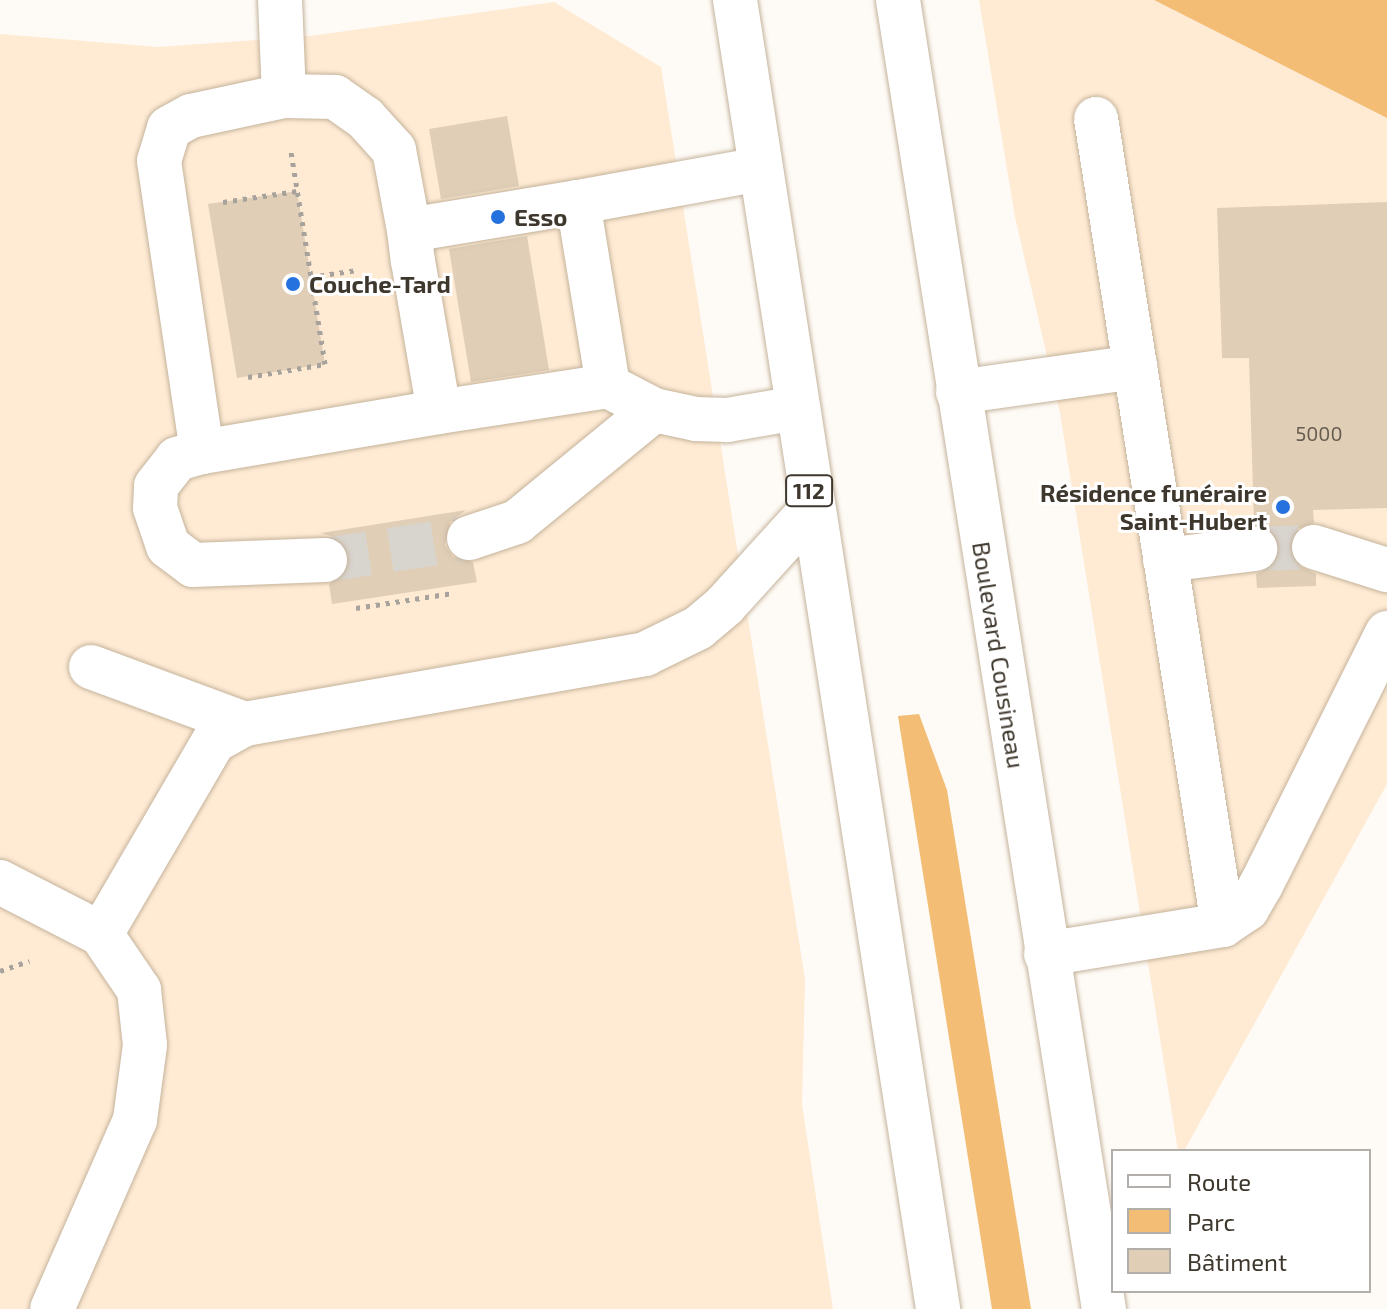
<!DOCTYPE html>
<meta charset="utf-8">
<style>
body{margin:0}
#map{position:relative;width:1387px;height:1309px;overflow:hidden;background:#fefbf6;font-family:"Exo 2",sans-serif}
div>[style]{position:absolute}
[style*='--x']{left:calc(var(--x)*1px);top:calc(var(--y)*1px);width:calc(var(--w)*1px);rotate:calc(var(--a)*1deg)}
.built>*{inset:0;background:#ffebd4}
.green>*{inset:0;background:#f3bd76}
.building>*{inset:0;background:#e0ceb7}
.minor-tunnel>*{height:44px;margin-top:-22px;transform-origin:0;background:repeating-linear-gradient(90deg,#d8d4ce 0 44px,transparent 0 66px)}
.path>*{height:5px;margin-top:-2.5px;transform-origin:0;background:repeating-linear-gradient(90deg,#a7a29b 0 4px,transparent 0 10px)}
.roads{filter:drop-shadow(0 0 2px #c5b39c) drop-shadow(0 0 2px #c5b39c)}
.minor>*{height:44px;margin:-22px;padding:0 22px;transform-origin:22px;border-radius:22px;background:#fff}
.major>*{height:44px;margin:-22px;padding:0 22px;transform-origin:22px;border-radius:22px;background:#fff}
.dots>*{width:22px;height:22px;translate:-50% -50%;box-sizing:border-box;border:4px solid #fff;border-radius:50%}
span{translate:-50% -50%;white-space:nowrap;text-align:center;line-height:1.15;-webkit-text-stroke:6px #fff;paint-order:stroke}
.number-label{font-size:20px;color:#665d50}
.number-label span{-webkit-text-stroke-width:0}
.shield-label span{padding:2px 6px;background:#fff;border:2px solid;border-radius:6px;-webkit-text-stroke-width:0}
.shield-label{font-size:22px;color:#3e372d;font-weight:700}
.poi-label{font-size:24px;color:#3e372d;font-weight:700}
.left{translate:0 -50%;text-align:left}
.right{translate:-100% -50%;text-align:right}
.street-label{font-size:24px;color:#3e372d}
.legend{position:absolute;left:1111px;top:1149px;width:260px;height:144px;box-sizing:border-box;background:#fff;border:2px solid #b2afab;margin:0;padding:10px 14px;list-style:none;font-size:24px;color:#3e372d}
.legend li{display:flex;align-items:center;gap:16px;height:40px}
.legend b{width:40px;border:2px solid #b2afab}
</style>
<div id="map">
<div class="built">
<i style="clip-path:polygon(979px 0,1154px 0,1387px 118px,1387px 784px,1184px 1151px,1178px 1151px,1060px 413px,1015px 217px)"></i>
<i style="clip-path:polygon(554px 2px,661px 67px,805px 979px,802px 1104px,833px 1309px,0 1309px,0 34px,158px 47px,310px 36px)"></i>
</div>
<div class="green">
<i style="clip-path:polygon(1154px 0,1387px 0,1387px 118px)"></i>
<i style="clip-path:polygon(919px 714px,947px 790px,1031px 1309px,992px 1309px,898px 716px)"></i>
</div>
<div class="building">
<i style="clip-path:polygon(507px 116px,519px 186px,441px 199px,429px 129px)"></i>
<i style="clip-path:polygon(297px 191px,325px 364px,237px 378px,208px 204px)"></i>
<i style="clip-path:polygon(1387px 202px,1387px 508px,1313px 510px,1314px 523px,1297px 529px,1290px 552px,1296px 564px,1316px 574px,1316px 586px,1257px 588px,1256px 574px,1271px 568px,1280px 547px,1274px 533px,1254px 524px,1249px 358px,1222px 358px,1217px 208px)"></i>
<i style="clip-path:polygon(527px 236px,549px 370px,471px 382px,449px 249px)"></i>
<i style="clip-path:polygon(466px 510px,450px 522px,445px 545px,453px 557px,473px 562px,477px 582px,332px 604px,329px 584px,347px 572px,350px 558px,337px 538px,321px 533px)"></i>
</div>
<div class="minor-tunnel">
<i style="--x:1255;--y:549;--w:59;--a:-1.9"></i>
<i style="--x:325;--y:560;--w:146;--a:-8.7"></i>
</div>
<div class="path">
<i style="--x:223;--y:202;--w:75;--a:-8.5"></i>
<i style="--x:310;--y:277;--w:48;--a:-8.5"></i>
<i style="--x:248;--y:377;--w:78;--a:-9.6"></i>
<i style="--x:325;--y:364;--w:216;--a:-99.1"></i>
<i style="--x:356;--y:608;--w:98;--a:-8.8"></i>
<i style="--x:0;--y:971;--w:31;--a:-19"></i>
</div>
<div class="roads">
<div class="minor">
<i style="--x:280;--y:0;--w:96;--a:87.6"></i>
<i style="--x:760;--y:169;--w:185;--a:169.7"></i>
<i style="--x:578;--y:202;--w:186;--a:80.7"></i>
<i style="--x:608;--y:386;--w:52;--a:27.6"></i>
<i style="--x:654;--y:410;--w:43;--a:12.1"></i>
<i style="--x:696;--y:419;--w:31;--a:2"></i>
<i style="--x:727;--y:420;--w:71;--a:-9.7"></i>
<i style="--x:578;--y:202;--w:171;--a:170.6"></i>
<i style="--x:409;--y:230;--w:31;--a:83"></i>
<i style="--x:413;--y:261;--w:153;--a:80.2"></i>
<i style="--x:439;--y:412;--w:171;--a:-8.7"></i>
<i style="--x:958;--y:392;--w:179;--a:-8"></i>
<i style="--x:202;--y:452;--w:294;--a:-98.4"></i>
<i style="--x:159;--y:161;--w:34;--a:-73"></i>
<i style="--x:169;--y:128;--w:25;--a:-29"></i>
<i style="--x:191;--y:116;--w:95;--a:-12.1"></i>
<i style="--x:284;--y:96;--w:51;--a:1.1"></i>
<i style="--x:335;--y:97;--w:37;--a:35"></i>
<i style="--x:365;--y:118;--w:43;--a:47.8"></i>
<i style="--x:394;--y:150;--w:81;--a:79.4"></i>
<i style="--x:469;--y:538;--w:51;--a:-18.4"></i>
<i style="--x:517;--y:522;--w:177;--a:-39.3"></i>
<i style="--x:1314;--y:547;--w:77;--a:17.5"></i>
<i style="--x:325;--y:560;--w:132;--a:177.8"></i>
<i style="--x:193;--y:565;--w:31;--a:-143"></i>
<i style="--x:168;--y:546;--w:40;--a:-108.9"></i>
<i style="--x:155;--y:508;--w:22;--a:-87"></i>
<i style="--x:156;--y:486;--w:34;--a:-52"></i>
<i style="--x:177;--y:459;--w:26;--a:-16"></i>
<i style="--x:202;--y:452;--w:240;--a:-9.6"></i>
<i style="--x:1165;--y:560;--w:91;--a:-7"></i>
<i style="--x:91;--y:667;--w:164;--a:20.3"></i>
<i style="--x:0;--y:882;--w:114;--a:27.2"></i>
<i style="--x:101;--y:934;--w:68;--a:55.8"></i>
<i style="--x:139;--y:990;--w:55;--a:83.8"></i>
<i style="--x:145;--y:1045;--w:76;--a:97.6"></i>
<i style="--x:135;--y:1120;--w:206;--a:113.7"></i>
<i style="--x:1223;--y:925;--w:29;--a:-34"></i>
<i style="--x:1247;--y:909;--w:28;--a:-60"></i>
<i style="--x:1261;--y:885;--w:282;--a:-63.4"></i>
<i style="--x:101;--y:934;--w:224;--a:-59.7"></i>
<i style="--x:214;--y:741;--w:35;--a:-29"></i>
<i style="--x:245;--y:724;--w:406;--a:-9.9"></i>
<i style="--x:645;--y:654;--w:59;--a:-26.1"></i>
<i style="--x:698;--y:628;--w:35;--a:-40"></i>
<i style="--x:725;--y:605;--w:130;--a:-47.8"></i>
<i style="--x:1046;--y:954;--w:179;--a:-9.3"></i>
<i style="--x:1223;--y:925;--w:816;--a:-98.95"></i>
</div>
<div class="major">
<i style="--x:735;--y:0;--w:1325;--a:81.18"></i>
<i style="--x:898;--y:0;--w:1325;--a:81.06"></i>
</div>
</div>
<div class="dots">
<i style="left:498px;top:217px;background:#2572de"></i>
<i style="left:293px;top:284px;background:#2572de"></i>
<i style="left:1283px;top:507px;background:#2572de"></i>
</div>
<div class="number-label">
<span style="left:1319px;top:433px">5000</span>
</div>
<div class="shield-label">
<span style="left:809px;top:491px">112</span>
</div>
<div class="poi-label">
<span class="left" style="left:514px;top:217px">Esso</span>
<span class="left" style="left:309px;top:284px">Couche-Tard</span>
<span class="right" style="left:1267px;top:507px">Résidence funéraire<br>Saint-Hubert</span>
</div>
<div class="street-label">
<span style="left:999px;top:655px;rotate:81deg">Boulevard Cousineau</span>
</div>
<ul class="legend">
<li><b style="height:10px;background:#fff"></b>Route</li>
<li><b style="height:22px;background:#f3bd76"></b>Parc</li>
<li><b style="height:22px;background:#e0ceb7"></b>Bâtiment</li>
</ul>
</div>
